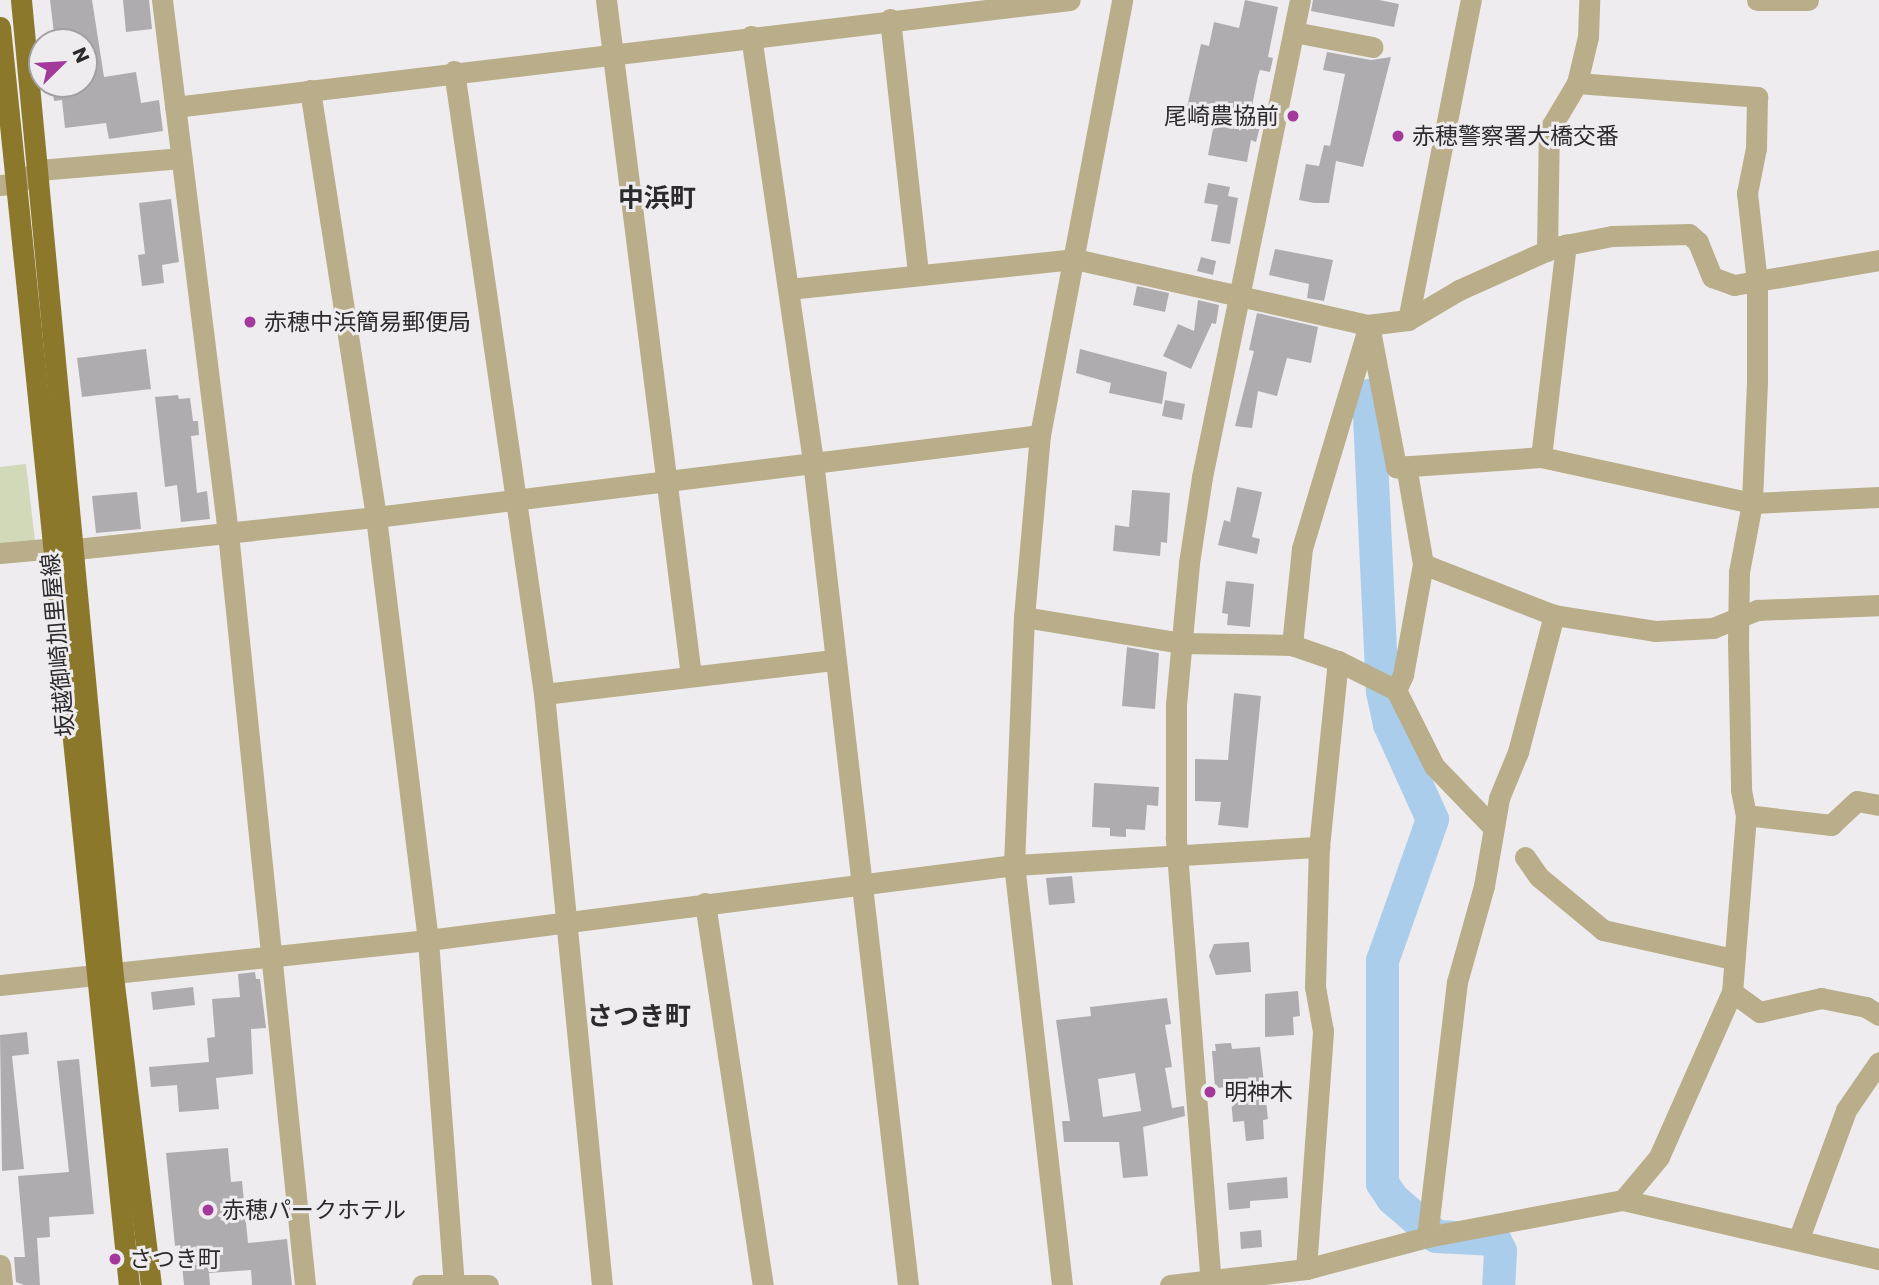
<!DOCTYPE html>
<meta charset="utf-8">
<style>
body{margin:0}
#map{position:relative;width:1879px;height:1285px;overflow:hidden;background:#efecef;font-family:Poppins,"Noto Sans JP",sans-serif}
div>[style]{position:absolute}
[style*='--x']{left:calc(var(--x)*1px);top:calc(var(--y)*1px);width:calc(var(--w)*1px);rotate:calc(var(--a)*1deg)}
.green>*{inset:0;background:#d2d9b9}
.river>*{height:33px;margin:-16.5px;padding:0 16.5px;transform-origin:16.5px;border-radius:16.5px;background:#aacdec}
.building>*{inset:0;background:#afacaf}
.minor>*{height:21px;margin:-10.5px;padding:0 10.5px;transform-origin:10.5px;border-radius:10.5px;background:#b9ae89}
.major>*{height:21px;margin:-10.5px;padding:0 10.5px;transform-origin:10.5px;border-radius:10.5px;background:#8c782a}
.dots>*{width:19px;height:19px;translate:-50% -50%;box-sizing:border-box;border:4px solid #efecef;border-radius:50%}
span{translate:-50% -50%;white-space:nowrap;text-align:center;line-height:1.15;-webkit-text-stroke:6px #efecef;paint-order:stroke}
.poi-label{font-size:23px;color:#2c2b2c}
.right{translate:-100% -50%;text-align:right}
.left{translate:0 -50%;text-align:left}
.street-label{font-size:23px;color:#2c2b2c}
.quarter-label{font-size:26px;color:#2c2b2c;font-weight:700}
.north{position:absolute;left:28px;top:28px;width:70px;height:70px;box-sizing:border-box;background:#efecef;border:2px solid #a19fa1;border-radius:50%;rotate:66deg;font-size:19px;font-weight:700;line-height:28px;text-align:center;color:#2c2b2c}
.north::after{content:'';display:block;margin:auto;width:24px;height:32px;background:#a3399a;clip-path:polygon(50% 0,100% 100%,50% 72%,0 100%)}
</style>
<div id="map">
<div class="green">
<i style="clip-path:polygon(26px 464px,35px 541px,0 545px,0 467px)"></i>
</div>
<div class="river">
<i style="--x:1368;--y:395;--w:296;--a:87.3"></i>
<i style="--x:1382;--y:691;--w:34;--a:78"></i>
<i style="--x:1389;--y:724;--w:104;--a:65.6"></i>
<i style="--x:1432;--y:819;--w:150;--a:109.5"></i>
<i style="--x:1382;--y:960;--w:223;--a:90"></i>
<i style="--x:1382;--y:1183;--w:18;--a:56"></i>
<i style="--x:1392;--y:1198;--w:58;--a:40.8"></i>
<i style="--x:1436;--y:1236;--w:58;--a:3"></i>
<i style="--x:1494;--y:1239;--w:13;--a:63"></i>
<i style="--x:1500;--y:1251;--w:34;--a:93"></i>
</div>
<div class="building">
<i style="clip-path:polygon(50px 0,92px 0,104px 77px,136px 72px,141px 103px,159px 100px,163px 131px,109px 139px,106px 123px,65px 128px,62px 100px,54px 101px,52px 84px,84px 84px,84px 39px,55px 42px)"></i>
<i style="clip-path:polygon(123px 0,149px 0,152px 29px,126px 32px)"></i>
<i style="clip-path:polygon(1245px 0,1278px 7px,1268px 57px,1273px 58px,1270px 72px,1260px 70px,1258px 76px,1250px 116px,1262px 119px,1256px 142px,1251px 140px,1247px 162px,1208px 155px,1216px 113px,1187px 107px,1201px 44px,1209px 46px,1214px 22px,1239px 28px)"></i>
<i style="clip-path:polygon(1313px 0,1379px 0,1399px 4px,1394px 27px,1311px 11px)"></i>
<i style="clip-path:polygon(1327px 52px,1371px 60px,1391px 57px,1363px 167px,1336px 161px,1329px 203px,1314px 203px,1299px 200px,1306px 164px,1319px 166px,1324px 145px,1330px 146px,1345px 74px,1323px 70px)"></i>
<i style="clip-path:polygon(1208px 183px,1230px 187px,1228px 196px,1238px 198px,1230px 244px,1211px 241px,1218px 205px,1204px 203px)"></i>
<i style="clip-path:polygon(171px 199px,179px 262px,162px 265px,164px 283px,142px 286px,138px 255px,145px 254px,139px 203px)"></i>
<i style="clip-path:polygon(1275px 249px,1333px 260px,1324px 301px,1307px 298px,1309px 284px,1269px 275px)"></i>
<i style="clip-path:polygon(1201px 257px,1216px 261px,1213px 275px,1197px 271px)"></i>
<i style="clip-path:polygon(1137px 286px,1169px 293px,1165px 312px,1133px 305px)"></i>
<i style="clip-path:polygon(1198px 300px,1219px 305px,1216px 324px,1212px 323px,1191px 369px,1163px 356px,1178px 324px,1194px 331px)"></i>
<i style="clip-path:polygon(1257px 313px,1318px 327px,1311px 363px,1287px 358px,1277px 396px,1258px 391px,1252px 428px,1235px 426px,1254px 351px,1249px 350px)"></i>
<i style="clip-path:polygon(146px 349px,151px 389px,82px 397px,77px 358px)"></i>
<i style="clip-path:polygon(1080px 349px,1167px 372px,1162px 404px,1109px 393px,1111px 383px,1076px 373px)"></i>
<i style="clip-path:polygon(178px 395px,179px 399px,190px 398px,193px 421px,198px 421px,199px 435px,191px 436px,197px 493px,207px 491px,210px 519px,181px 522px,177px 485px,165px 487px,155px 397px)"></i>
<i style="clip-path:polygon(1165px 400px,1185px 404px,1182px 420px,1162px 416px)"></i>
<i style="clip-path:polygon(1237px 487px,1262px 492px,1252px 537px,1260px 539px,1257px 554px,1218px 545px,1224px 520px,1230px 522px)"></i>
<i style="clip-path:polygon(1132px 490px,1170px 493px,1167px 543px,1161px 542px,1160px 556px,1113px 551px,1115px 525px,1129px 527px)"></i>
<i style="clip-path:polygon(137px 492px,141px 529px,96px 533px,92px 496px)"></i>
<i style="clip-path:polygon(1226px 581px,1254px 584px,1250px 627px,1227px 625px,1228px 614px,1222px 613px)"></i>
<i style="clip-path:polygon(1127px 647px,1159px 653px,1155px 709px,1122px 706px)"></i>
<i style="clip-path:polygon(1234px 693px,1261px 696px,1248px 828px,1218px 825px,1221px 802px,1195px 801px,1195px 759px,1228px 760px)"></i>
<i style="clip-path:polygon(1094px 783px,1159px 787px,1158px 806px,1147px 805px,1145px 830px,1126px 829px,1126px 837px,1110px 836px,1110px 828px,1092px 827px)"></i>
<i style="clip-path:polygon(1072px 876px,1075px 903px,1049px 905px,1046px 878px)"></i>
<i style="clip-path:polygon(1249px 942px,1251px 972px,1216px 975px,1209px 956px,1214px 944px)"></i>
<i style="clip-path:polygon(255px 972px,256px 979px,260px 979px,266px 1028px,251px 1029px,253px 1074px,216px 1078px,219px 1109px,179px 1112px,177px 1085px,151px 1087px,149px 1067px,209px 1062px,207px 1038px,215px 1037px,212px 999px,240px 997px,238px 974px)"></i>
<i style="clip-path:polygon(193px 987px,195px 1005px,153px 1010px,151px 992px)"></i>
<i style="clip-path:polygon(1298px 991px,1300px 1016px,1293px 1017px,1294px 1035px,1265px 1037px,1265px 994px)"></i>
<i style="clip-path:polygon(evenodd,1167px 998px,1171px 1024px,1165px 1025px,1172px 1067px,1165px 1068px,1172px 1108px,1184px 1106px,1185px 1116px,1143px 1127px,1148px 1176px,1123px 1178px,1119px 1142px,1064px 1142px,1062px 1121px,1070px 1121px,1056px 1020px,1091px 1016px,1090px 1007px,1167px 998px,1135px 1073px,1141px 1111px,1103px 1117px,1098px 1079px,1135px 1073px)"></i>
<i style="clip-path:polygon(27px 1032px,29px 1054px,12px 1056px,24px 1169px,2px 1171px,0 1035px)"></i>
<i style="clip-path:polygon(1231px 1043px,1232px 1049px,1260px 1047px,1268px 1119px,1263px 1120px,1264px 1139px,1246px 1141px,1244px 1121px,1233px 1122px,1230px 1087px,1215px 1088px,1212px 1051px,1216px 1051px,1215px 1044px)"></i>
<i style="clip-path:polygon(79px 1059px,94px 1214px,49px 1217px,50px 1237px,37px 1238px,40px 1285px,24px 1285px,16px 1282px,14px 1257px,25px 1257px,18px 1176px,69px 1172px,57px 1061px)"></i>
<i style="clip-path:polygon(228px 1148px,231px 1182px,242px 1181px,248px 1243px,287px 1239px,292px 1285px,252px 1285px,251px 1270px,209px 1273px,210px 1285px,184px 1285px,180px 1245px,175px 1246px,166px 1153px)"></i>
<i style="clip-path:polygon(1287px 1177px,1288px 1198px,1250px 1201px,1250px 1208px,1229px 1210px,1227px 1183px)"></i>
<i style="clip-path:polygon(1261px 1230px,1262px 1247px,1241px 1249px,1240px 1232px)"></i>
</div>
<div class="minor">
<i style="--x:162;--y:0;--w:537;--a:82.94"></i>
<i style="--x:228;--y:533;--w:756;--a:84.15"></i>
<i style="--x:606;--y:0;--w:681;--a:82.83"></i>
<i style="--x:1757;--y:0;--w:51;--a:0"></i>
<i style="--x:890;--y:19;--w:257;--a:83.7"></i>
<i style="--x:1294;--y:32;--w:80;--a:10.8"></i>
<i style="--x:751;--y:36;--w:429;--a:81.7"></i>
<i style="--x:813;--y:461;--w:829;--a:83.42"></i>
<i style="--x:454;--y:71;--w:629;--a:81.78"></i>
<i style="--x:544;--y:694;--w:594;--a:84.4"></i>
<i style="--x:1577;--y:83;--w:181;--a:4.4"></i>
<i style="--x:1757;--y:97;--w:51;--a:91.1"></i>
<i style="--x:1756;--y:148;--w:46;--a:101.3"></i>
<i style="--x:1747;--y:193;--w:90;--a:83.6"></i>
<i style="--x:1757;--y:282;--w:100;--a:90"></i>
<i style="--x:1757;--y:382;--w:121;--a:92.4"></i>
<i style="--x:1752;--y:503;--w:70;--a:100.7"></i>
<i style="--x:1739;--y:572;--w:69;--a:90.8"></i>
<i style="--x:1738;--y:641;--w:149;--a:88.8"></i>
<i style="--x:1741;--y:790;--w:25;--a:79"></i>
<i style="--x:1746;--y:815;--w:178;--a:94.5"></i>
<i style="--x:1732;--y:992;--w:180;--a:113.9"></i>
<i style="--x:1659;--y:1157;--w:56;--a:129.9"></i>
<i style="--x:310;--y:90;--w:432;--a:81.2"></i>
<i style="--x:376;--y:517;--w:426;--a:83"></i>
<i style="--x:428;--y:940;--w:343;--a:85.7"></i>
<i style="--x:175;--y:107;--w:901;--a:-6.82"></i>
<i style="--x:0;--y:185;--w:16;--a:-4"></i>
<i style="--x:16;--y:184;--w:27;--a:-31"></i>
<i style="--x:39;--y:170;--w:143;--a:-4.8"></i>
<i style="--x:1547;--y:251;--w:121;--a:-89.1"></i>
<i style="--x:1549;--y:130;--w:55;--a:-59.2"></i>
<i style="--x:1577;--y:83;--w:47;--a:-76.6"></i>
<i style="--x:1588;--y:37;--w:37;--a:-88"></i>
<i style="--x:1879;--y:260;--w:147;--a:170.2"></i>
<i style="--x:1734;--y:285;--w:23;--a:-160"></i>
<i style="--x:1712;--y:277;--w:38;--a:-112"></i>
<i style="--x:1698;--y:242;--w:12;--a:-138"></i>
<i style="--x:1689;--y:234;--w:77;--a:178.5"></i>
<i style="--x:1612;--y:236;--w:58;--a:169.1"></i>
<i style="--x:1555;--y:247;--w:105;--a:155.9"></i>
<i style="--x:1459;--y:290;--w:59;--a:149.5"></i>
<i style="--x:1408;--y:320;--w:39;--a:173"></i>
<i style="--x:1369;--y:325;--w:145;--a:79.2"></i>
<i style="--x:1396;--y:467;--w:145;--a:-3.9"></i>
<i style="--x:1541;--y:457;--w:216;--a:12.3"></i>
<i style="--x:1752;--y:503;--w:127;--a:-2.7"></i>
<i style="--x:789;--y:289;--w:288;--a:-6"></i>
<i style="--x:1075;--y:259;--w:301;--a:12.7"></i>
<i style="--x:1369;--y:325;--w:233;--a:106.7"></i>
<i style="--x:1302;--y:548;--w:98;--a:95.9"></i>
<i style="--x:1408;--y:320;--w:326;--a:-78.9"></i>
<i style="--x:1541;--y:457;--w:214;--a:-83.3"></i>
<i style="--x:76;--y:549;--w:302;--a:-6.1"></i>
<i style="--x:376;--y:517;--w:669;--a:-7.04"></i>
<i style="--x:0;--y:553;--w:56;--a:-5.1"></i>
<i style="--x:1423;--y:564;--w:141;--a:21.3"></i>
<i style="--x:1554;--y:615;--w:102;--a:9"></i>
<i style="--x:1655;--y:631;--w:58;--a:-3"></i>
<i style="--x:1713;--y:628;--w:48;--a:-22.2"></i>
<i style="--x:1757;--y:610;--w:122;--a:-2.3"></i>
<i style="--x:1024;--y:617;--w:159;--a:9.4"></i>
<i style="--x:1181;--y:643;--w:111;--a:1"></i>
<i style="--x:1292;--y:645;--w:49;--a:19.2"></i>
<i style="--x:1338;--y:661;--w:65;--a:26.6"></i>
<i style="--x:1396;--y:690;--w:85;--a:63.4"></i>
<i style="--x:1434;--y:766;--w:85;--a:46"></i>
<i style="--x:1396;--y:690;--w:17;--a:-65"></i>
<i style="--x:1403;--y:675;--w:113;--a:-79.8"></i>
<i style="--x:1423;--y:564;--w:99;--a:-99.8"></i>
<i style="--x:544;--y:694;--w:291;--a:-6.7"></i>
<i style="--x:1746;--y:815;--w:86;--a:6.7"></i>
<i style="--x:1831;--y:825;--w:35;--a:-43"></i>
<i style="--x:1857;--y:801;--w:22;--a:10"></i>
<i style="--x:1525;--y:857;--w:24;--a:55"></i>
<i style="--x:1539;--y:877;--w:83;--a:39.6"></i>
<i style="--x:1603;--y:930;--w:133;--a:12.6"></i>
<i style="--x:705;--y:903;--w:386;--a:81.4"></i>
<i style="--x:0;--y:985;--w:430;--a:-6"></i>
<i style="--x:428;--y:940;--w:591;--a:-7.29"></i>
<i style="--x:1014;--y:865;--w:306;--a:-3.4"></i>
<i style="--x:1732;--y:992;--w:34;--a:36"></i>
<i style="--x:1760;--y:1012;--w:63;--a:-12.9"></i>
<i style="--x:1821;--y:998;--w:46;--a:11.3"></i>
<i style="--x:1866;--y:1007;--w:15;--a:32"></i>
<i style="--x:1427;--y:1237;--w:257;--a:-83.3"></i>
<i style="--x:1457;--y:982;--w:100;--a:-74.3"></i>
<i style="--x:1484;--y:886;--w:89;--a:-80.3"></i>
<i style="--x:1499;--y:798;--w:50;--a:-67.6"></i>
<i style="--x:1518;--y:752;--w:142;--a:-75.3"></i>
<i style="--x:1799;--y:1238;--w:136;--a:-69.8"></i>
<i style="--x:1846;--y:1110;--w:58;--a:-55.5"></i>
<i style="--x:0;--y:1265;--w:20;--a:84"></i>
<i style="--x:1306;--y:1269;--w:239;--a:-85.9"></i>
<i style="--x:1323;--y:1031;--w:45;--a:-100.3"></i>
<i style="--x:1315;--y:987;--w:140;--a:-88.4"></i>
<i style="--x:1319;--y:847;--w:187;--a:-84.2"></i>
<i style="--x:422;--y:1285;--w:66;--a:0"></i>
<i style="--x:1062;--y:1285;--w:423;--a:-96.5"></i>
<i style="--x:1014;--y:865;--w:248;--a:-87.7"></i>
<i style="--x:1024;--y:617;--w:183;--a:-85"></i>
<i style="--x:1040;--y:435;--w:443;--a:-79.3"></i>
<i style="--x:1170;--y:1285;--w:137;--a:-6.7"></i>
<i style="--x:1306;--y:1269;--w:125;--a:-14.8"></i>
<i style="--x:1427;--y:1237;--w:199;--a:-10.7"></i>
<i style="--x:1623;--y:1200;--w:263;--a:13"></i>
<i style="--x:1211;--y:1285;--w:450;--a:-94.5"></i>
<i style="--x:1176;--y:836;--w:132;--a:-90"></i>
<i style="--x:1176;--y:704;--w:142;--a:-84.7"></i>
<i style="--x:1189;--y:563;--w:87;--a:-81.4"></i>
<i style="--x:1202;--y:477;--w:487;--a:-78.4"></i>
</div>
<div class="major">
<i style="--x:21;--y:0;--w:980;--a:84.62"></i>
<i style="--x:113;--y:976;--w:311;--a:83"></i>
<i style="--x:0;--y:27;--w:1265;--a:84.15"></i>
</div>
<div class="dots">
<i style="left:1293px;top:116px;background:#a3399a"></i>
<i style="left:1398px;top:136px;background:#a3399a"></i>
<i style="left:250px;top:322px;background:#a3399a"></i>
<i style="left:1210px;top:1092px;background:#a3399a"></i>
<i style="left:208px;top:1210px;background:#a3399a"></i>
<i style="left:115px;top:1259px;background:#a3399a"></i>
</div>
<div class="poi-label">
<span class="right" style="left:1279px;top:116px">尾崎農協前</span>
<span class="left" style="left:1412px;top:136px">赤穂警察署大橋交番</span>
<span class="left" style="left:264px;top:322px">赤穂中浜簡易郵便局</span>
<span class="left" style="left:1224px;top:1092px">明神木</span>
<span class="left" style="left:222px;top:1210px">赤穂パークホテル</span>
<span class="left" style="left:129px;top:1259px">さつき町</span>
</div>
<div class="street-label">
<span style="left:58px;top:645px;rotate:-95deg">坂越御崎加里屋線</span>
</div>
<div class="quarter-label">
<span style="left:657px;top:199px">中浜町</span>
<span style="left:639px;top:1017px">さつき町</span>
</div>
<div class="north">N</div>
</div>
